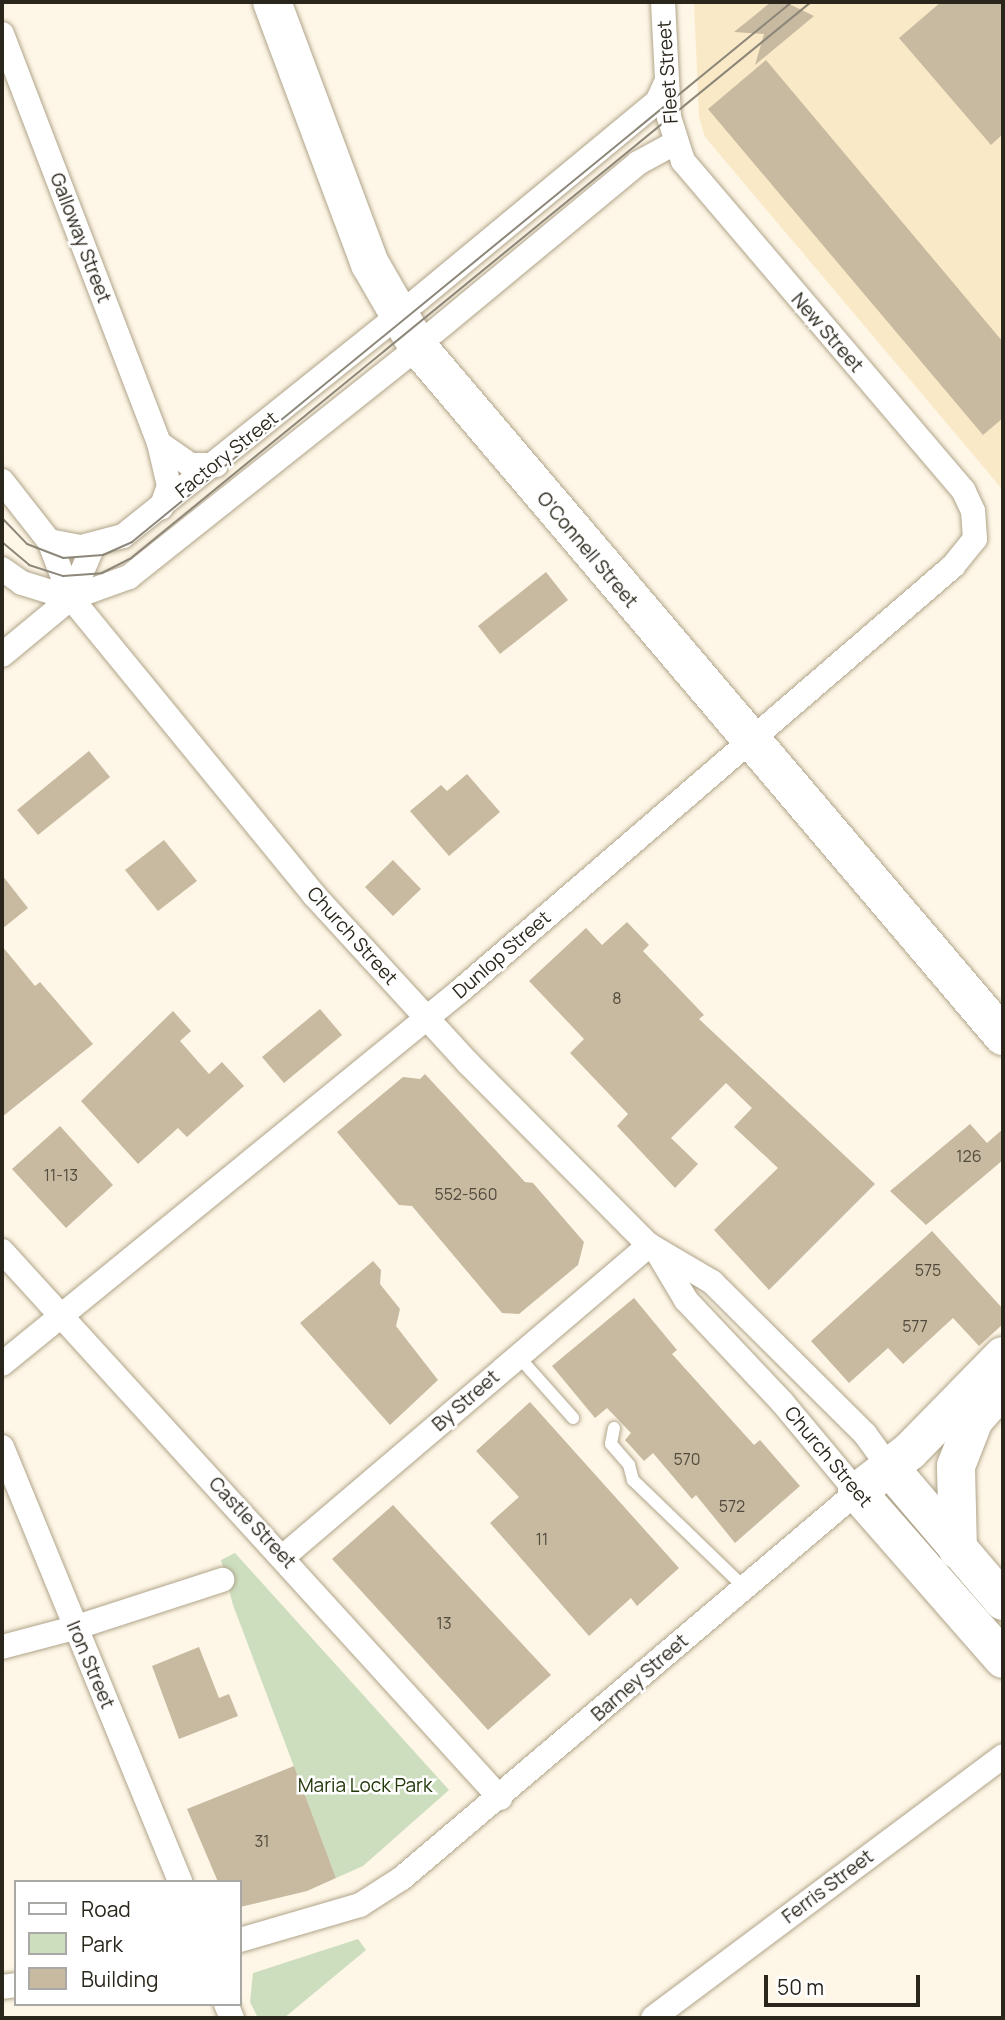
<!DOCTYPE html>
<style>
body{margin:0}
#map{position:relative;width:1005px;height:2020px;overflow:hidden;background:#fef6e6;font-family:Manrope,sans-serif}
div>[style]{position:absolute}
[style*='--x']{left:calc(var(--x)*1px);top:calc(var(--y)*1px);width:calc(var(--w)*1px);rotate:calc(var(--a)*1deg)}
.built>*{inset:0;background:#fae9c7}
.green>*{inset:0;background:#cddebf}
.building>*{inset:0;background:#c7baa0}
.roads{filter:drop-shadow(0 0 2px #b0a48a) drop-shadow(0 0 2px #b0a48a)}
.lane>*{height:12px;margin:-6px;padding:0 6px;transform-origin:6px;border-radius:6px;background:#fff}
.street>*{height:24px;margin:-12px;padding:0 12px;transform-origin:12px;border-radius:12px;background:#fff}
.primary>*{height:38px;margin:-19px;padding:0 19px;transform-origin:19px;border-radius:19px;background:#fff}
.tram>*{height:2px;margin:-1px;padding:0 1px;transform-origin:1px;border-radius:1px;background:#8d877a}
span{translate:-50% -50%;white-space:nowrap;text-align:center;line-height:1.15;-webkit-text-stroke:5px #fff;paint-order:stroke}
.number-label{font-size:16px;color:#524b3d}
.number-label span{-webkit-text-stroke-width:0}
.street-label{font-size:19px;color:#2b261c}
.park-label{font-size:19px;color:#23390a}
.frame{position:absolute;inset:0;border:4px solid #2b261c;pointer-events:none}
.legend{position:absolute;left:14px;top:1880px;width:228px;height:126px;box-sizing:border-box;background:#fff;border:2px solid #aaa8a4;margin:0;padding:9px 12px;list-style:none;font-size:21px;color:#2b261c}
.legend li{display:flex;align-items:center;gap:14px;height:35px}
.legend b{width:35px;border:2px solid #aaa8a4}
.scale{position:absolute;left:764px;top:1975px;width:156px;height:32px;box-sizing:border-box;border:4px solid #2b261c;border-top:0;padding-left:9px;font-size:21px;line-height:24px;white-space:nowrap;color:#2b261c;-webkit-text-stroke:5px #fff;paint-order:stroke}
</style>
<div id="map">
<div class="built">
<i style="clip-path:polygon(694px 2px,1003px 2px,1003px 490px,705px 137px,699px 117px)"></i>
</div>
<div class="green">
<i style="clip-path:polygon(235px 1553px,449px 1790px,363px 1866px,336px 1878px,233px 1605px,221px 1560px)"></i>
<i style="clip-path:polygon(358px 1939px,366px 1950px,284px 2018px,258px 2018px,250px 2002px,253px 1973px)"></i>
</div>
<div class="building">
<i style="clip-path:polygon(771px 2px,785px 2px,814px 16px,755px 65px,764px 34px,734px 32px)"></i>
<i style="clip-path:polygon(941px 2px,1003px 2px,1003px 134px,991px 145px,899px 38px)"></i>
<i style="clip-path:polygon(766px 60px,1003px 342px,1003px 418px,983px 435px,708px 109px)"></i>
<i style="clip-path:polygon(546px 572px,568px 600px,500px 654px,478px 626px)"></i>
<i style="clip-path:polygon(89px 751px,110px 777px,38px 835px,17px 810px)"></i>
<i style="clip-path:polygon(467px 774px,500px 812px,449px 856px,410px 811px,441px 785px,447px 791px)"></i>
<i style="clip-path:polygon(164px 840px,197px 881px,158px 911px,125px 870px)"></i>
<i style="clip-path:polygon(393px 860px,421px 889px,393px 916px,365px 887px)"></i>
<i style="clip-path:polygon(2px 875px,28px 908px,2px 929px)"></i>
<i style="clip-path:polygon(627px 922px,649px 945px,643px 951px,704px 1015px,699px 1019px,875px 1184px,769px 1290px,714px 1230px,778px 1168px,734px 1127px,752px 1108px,726px 1083px,671px 1138px,698px 1164px,675px 1188px,617px 1126px,628px 1114px,570px 1053px,584px 1039px,529px 981px,586px 928px,602px 945px)"></i>
<i style="clip-path:polygon(2px 946px,35px 986px,40px 982px,93px 1044px,2px 1117px)"></i>
<i style="clip-path:polygon(320px 1009px,342px 1035px,284px 1083px,262px 1057px)"></i>
<i style="clip-path:polygon(173px 1011px,191px 1031px,180px 1041px,209px 1074px,222px 1062px,244px 1086px,187px 1137px,178px 1128px,138px 1164px,81px 1101px)"></i>
<i style="clip-path:polygon(425px 1074px,525px 1182px,533px 1183px,584px 1242px,578px 1265px,519px 1314px,502px 1313px,412px 1206px,399px 1205px,337px 1132px,403px 1077px,420px 1079px)"></i>
<i style="clip-path:polygon(970px 1124px,987px 1143px,1003px 1129px,1003px 1160px,926px 1225px,890px 1191px)"></i>
<i style="clip-path:polygon(60px 1126px,113px 1185px,66px 1228px,12px 1169px)"></i>
<i style="clip-path:polygon(932px 1231px,1003px 1309px,1003px 1324px,979px 1346px,953px 1318px,903px 1364px,888px 1348px,849px 1383px,811px 1341px)"></i>
<i style="clip-path:polygon(373px 1261px,381px 1270px,380px 1284px,400px 1309px,396px 1326px,438px 1380px,390px 1425px,300px 1323px)"></i>
<i style="clip-path:polygon(634px 1298px,677px 1350px,672px 1354px,754px 1445px,760px 1440px,800px 1486px,735px 1543px,696px 1495px,692px 1499px,653px 1453px,644px 1461px,625px 1440px,631px 1433px,607px 1408px,595px 1418px,552px 1366px)"></i>
<i style="clip-path:polygon(530px 1402px,679px 1568px,637px 1606px,631px 1598px,589px 1636px,490px 1523px,519px 1497px,476px 1451px)"></i>
<i style="clip-path:polygon(393px 1505px,551px 1675px,488px 1730px,332px 1559px)"></i>
<i style="clip-path:polygon(199px 1647px,219px 1698px,229px 1694px,238px 1716px,179px 1739px,152px 1666px)"></i>
<i style="clip-path:polygon(294px 1766px,336px 1878px,307px 1891px,240px 1907px,240px 1882px,218px 1882px,187px 1809px)"></i>
</div>
<div class="roads">
<div class="lane">
<i style="--x:518;--y:1356;--w:83;--a:48.4"></i>
<i style="--x:614;--y:1428;--w:16;--a:101"></i>
<i style="--x:611;--y:1444;--w:28;--a:49"></i>
<i style="--x:629;--y:1465;--w:16;--a:75"></i>
<i style="--x:633;--y:1480;--w:156;--a:44"></i>
</div>
<div class="street">
<i style="--x:2;--y:34;--w:438;--a:69"></i>
<i style="--x:159;--y:443;--w:44;--a:76.9"></i>
<i style="--x:169;--y:486;--w:23;--a:110"></i>
<i style="--x:415;--y:302;--w:314;--a:-39.6"></i>
<i style="--x:657;--y:102;--w:23;--a:-65"></i>
<i style="--x:434;--y:332;--w:265;--a:-39.6"></i>
<i style="--x:638;--y:163;--w:42;--a:-28.4"></i>
<i style="--x:159;--y:443;--w:39;--a:35"></i>
<i style="--x:191;--y:465;--w:25;--a:0"></i>
<i style="--x:2;--y:481;--w:76;--a:51.9"></i>
<i style="--x:49;--y:541;--w:61;--a:68.9"></i>
<i style="--x:71;--y:598;--w:384;--a:50.7"></i>
<i style="--x:314;--y:895;--w:228;--a:47.5"></i>
<i style="--x:468;--y:1063;--w:257;--a:45.2"></i>
<i style="--x:649;--y:1245;--w:73;--a:30.4"></i>
<i style="--x:712;--y:1282;--w:216;--a:44.8"></i>
<i style="--x:865;--y:1434;--w:41;--a:54"></i>
<i style="--x:49;--y:541;--w:33;--a:11"></i>
<i style="--x:81;--y:547;--w:43;--a:-14.7"></i>
<i style="--x:123;--y:536;--w:354;--a:-38.7"></i>
<i style="--x:2;--y:569;--w:24;--a:35"></i>
<i style="--x:22;--y:583;--w:51;--a:17"></i>
<i style="--x:71;--y:598;--w:56;--a:-67.1"></i>
<i style="--x:2;--y:655;--w:89;--a:-39.6"></i>
<i style="--x:71;--y:598;--w:62;--a:-19.9"></i>
<i style="--x:129;--y:577;--w:369;--a:-38.5"></i>
<i style="--x:2;--y:1251;--w:740;--a:47.68"></i>
<i style="--x:2;--y:1364;--w:591;--a:-39.16"></i>
<i style="--x:460;--y:991;--w:651;--a:-40.76"></i>
<i style="--x:953;--y:566;--w:35;--a:-51"></i>
<i style="--x:975;--y:539;--w:28;--a:-94"></i>
<i style="--x:973;--y:511;--w:23;--a:-115"></i>
<i style="--x:963;--y:490;--w:432;--a:-130.4"></i>
<i style="--x:683;--y:161;--w:46;--a:-107.7"></i>
<i style="--x:669;--y:117;--w:115;--a:-93"></i>
<i style="--x:2;--y:1447;--w:470;--a:67.7"></i>
<i style="--x:284;--y:1556;--w:480;--a:-40.4"></i>
<i style="--x:2;--y:1647;--w:74;--a:-14.8"></i>
<i style="--x:74;--y:1628;--w:156;--a:-18"></i>
<i style="--x:240;--y:1940;--w:125;--a:-16.3"></i>
<i style="--x:360;--y:1905;--w:50;--a:-32.7"></i>
<i style="--x:402;--y:1878;--w:597;--a:-40.31"></i>
<i style="--x:857;--y:1492;--w:117;--a:-129.8"></i>
<i style="--x:782;--y:1402;--w:140;--a:-133.3"></i>
<i style="--x:686;--y:1300;--w:55;--a:-120.8"></i>
<i style="--x:2;--y:1987;--w:14;--a:-8"></i>
<i style="--x:226;--y:2004;--w:15;--a:67"></i>
<i style="--x:653;--y:2018;--w:437;--a:-36.8"></i>
</div>
<div class="primary">
<i style="--x:272;--y:2;--w:280;--a:69.5"></i>
<i style="--x:370;--y:264;--w:96;--a:60"></i>
<i style="--x:418;--y:347;--w:904;--a:49.67"></i>
<i style="--x:1003;--y:1356;--w:133;--a:134.4"></i>
<i style="--x:910;--y:1451;--w:67;--a:142.3"></i>
<i style="--x:857;--y:1492;--w:222;--a:48.8"></i>
<i style="--x:889;--y:1467;--w:176;--a:49.6"></i>
<i style="--x:958;--y:1550;--w:84;--a:-91.4"></i>
<i style="--x:956;--y:1466;--w:49;--a:-68.6"></i>
<i style="--x:974;--y:1420;--w:43;--a:-48.8"></i>
</div>
</div>
<div class="tram">
<i style="--x:2;--y:518;--w:36;--a:46"></i>
<i style="--x:27;--y:544;--w:39;--a:21"></i>
<i style="--x:63;--y:558;--w:40;--a:-4.3"></i>
<i style="--x:103;--y:555;--w:32;--a:-24"></i>
<i style="--x:132;--y:542;--w:853;--a:-39.29"></i>
<i style="--x:2;--y:542;--w:35;--a:40"></i>
<i style="--x:29;--y:565;--w:36;--a:18"></i>
<i style="--x:63;--y:576;--w:39;--a:-4"></i>
<i style="--x:102;--y:573;--w:31;--a:-27"></i>
<i style="--x:130;--y:559;--w:880;--a:-39.28"></i>
</div>
<div class="number-label">
<span style="left:617px;top:998px">8</span>
<span style="left:969px;top:1156px">126</span>
<span style="left:61px;top:1175px">11-13</span>
<span style="left:466px;top:1194px">552-560</span>
<span style="left:928px;top:1270px">575</span>
<span style="left:915px;top:1326px">577</span>
<span style="left:687px;top:1459px">570</span>
<span style="left:732px;top:1506px">572</span>
<span style="left:542px;top:1539px">11</span>
<span style="left:444px;top:1623px">13</span>
<span style="left:262px;top:1841px">31</span>
</div>
<div class="street-label">
<span style="left:668px;top:72px;rotate:-94deg">Fleet Street</span>
<span style="left:80px;top:238px;rotate:69deg">Galloway Street</span>
<span style="left:827px;top:333px;rotate:49deg">New Street</span>
<span style="left:227px;top:455px;rotate:-39deg">Factory Street</span>
<span style="left:587px;top:550px;rotate:50deg">O'Connell Street</span>
<span style="left:352px;top:936px;rotate:48deg">Church Street</span>
<span style="left:502px;top:955px;rotate:-41deg">Dunlop Street</span>
<span style="left:466px;top:1401px;rotate:-41deg">By Street</span>
<span style="left:828px;top:1457px;rotate:50deg">Church Street</span>
<span style="left:252px;top:1523px;rotate:47deg">Castle Street</span>
<span style="left:90px;top:1665px;rotate:67deg">Iron Street</span>
<span style="left:640px;top:1678px;rotate:-41deg">Barney Street</span>
<span style="left:828px;top:1887px;rotate:-37deg">Ferris Street</span>
</div>
<div class="park-label">
<span style="left:365px;top:1786px">Maria Lock Park</span>
</div>
<div class="frame"></div>
<ul class="legend">
<li><b style="height:9px;background:#fff"></b>Road</li>
<li><b style="height:19px;background:#cddebf"></b>Park</li>
<li><b style="height:19px;background:#c7baa0"></b>Building</li>
</ul>
<div class="scale">50 m</div>
</div>
